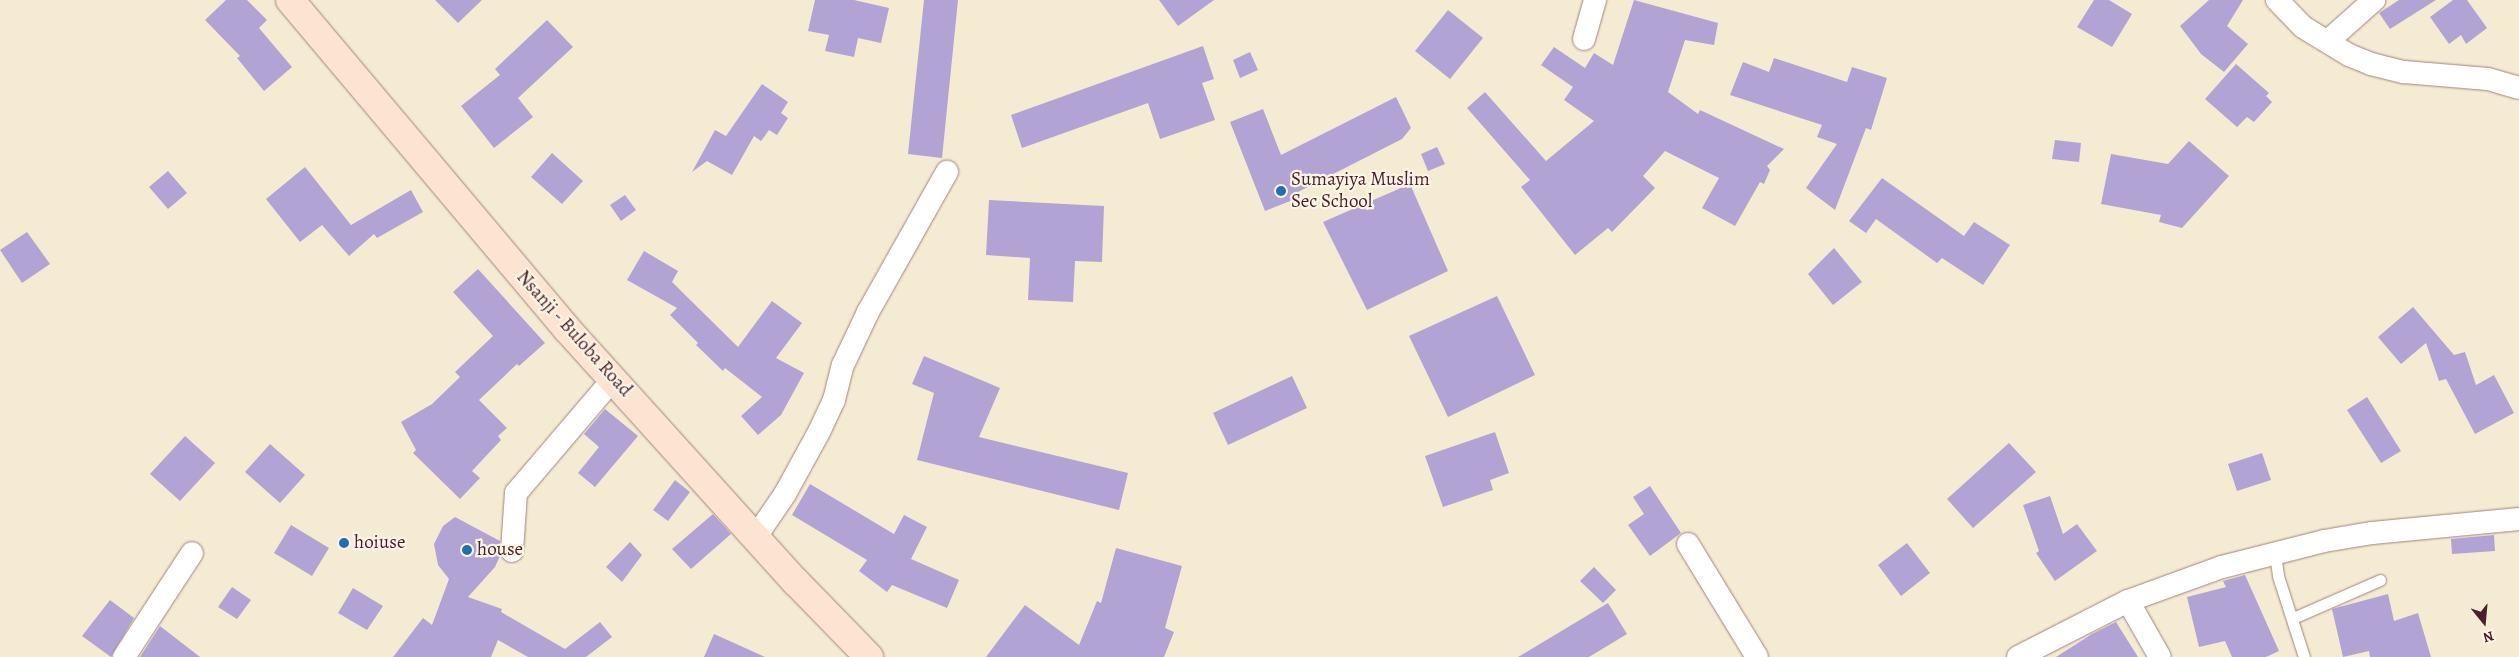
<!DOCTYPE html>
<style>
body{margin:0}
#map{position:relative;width:2519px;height:657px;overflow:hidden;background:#f5ebd3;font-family:Alegreya,serif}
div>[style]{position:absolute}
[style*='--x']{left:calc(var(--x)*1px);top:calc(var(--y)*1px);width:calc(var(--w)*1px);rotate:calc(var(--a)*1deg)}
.building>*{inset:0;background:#b1a4d5}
.roads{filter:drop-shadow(0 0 1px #a0857f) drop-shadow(0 0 1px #a0857f)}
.service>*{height:11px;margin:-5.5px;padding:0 5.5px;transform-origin:5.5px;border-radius:5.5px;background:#fff}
.minor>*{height:22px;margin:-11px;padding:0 11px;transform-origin:11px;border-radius:11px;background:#fff}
.secondary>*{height:28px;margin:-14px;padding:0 14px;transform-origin:14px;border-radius:14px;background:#fde4d1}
.dots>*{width:14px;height:14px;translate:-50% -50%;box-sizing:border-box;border:2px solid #fcf5e5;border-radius:50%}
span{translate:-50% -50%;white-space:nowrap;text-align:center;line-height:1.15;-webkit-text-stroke:4.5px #fcf5e5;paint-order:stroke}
.poi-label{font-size:19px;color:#4a1f2b}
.left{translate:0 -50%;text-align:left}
.street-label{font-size:19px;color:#4a1f2b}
.north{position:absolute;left:2459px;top:597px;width:50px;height:50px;-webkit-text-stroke:4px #fcf5e5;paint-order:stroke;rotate:163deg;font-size:14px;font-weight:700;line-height:20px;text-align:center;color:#4a1f2b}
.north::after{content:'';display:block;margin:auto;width:18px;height:22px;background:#4a1f2b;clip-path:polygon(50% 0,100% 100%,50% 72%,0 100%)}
</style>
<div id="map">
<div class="building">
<i style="clip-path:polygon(226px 0,247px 0,267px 20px,259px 28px,292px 67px,264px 91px,237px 58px,240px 56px,205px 20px)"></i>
<i style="clip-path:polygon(435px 0,482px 0,458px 23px)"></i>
<i style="clip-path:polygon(815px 0,854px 0,889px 8px,881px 43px,858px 38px,854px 57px,825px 51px,829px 35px,808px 31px)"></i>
<i style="clip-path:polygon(924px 0,958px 0,942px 158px,908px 154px)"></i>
<i style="clip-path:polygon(1159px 0,1214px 0,1178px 26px)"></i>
<i style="clip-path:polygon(1634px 0,1718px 23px,1714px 45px,1685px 40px,1668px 92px,1698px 114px,1700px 110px,1784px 149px,1767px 166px,1770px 170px,1764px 184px,1760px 182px,1735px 226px,1702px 208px,1719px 178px,1665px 151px,1643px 176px,1655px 188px,1612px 232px,1608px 228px,1575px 255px,1521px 187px,1530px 180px,1467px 108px,1485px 92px,1546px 161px,1594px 121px,1564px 100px,1573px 87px,1541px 65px,1554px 47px,1585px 68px,1594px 53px,1613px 65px)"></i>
<i style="clip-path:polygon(2094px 0,2109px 0,2132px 14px,2112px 47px,2077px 27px)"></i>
<i style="clip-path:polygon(2209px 0,2243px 0,2227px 26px,2248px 44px,2224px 72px,2201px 54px,2180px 26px)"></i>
<i style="clip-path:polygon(2399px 0,2436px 0,2390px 29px,2379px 13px)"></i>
<i style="clip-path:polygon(2453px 0,2467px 0,2487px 28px,2466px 44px,2461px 35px,2449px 44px,2430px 17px)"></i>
<i style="clip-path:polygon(1448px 10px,1483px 38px,1450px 79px,1415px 51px)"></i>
<i style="clip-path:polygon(547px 20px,573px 47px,518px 98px,533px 117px,494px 148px,461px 106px,500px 75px,495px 69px)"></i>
<i style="clip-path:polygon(1203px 46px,1214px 79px,1202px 83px,1215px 120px,1160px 139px,1148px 103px,1022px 148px,1011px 115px)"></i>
<i style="clip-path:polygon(1250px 52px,1258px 70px,1240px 78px,1233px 60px)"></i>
<i style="clip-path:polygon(1774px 58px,1847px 82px,1852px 67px,1887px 78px,1871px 130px,1866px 128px,1835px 210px,1806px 188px,1837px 144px,1817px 137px,1822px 125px,1730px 95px,1743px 62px,1769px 72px)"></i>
<i style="clip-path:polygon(2236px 64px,2269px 93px,2266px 96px,2272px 102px,2254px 122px,2247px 117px,2237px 127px,2205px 99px)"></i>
<i style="clip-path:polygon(762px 84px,788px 102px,781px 113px,788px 118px,777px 135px,769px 130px,761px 141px,754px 136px,732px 175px,707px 161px,692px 172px,715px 130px,726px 136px)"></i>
<i style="clip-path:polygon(1396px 97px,1411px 128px,1402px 139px,1296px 193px,1298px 198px,1265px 211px,1230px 122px,1263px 109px,1281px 155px)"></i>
<i style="clip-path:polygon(2055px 140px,2081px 143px,2079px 162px,2052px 159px)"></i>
<i style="clip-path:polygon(2189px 141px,2229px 176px,2182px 228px,2159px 222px,2161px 215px,2101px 204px,2111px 154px,2168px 164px)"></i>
<i style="clip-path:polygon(1437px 147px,1445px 164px,1428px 171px,1421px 154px)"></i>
<i style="clip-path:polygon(552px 153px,583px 181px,562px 204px,531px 177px)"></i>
<i style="clip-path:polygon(305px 167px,351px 225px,411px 190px,423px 212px,377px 238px,374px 234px,349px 256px,322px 225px,300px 242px,266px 199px)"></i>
<i style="clip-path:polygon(168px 171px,187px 193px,168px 209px,149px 187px)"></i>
<i style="clip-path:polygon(1882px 178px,1964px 236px,1974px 222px,2010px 245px,1983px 285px,1942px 258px,1937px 263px,1876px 219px,1866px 233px,1849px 221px)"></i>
<i style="clip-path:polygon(1410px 184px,1448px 271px,1367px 310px,1323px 222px)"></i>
<i style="clip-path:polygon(625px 195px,636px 210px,621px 221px,610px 205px)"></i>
<i style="clip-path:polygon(989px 200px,1104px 206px,1102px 262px,1075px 261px,1073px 302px,1028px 300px,1030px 258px,986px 255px)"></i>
<i style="clip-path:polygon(27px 232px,50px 264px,22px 283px,0 250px)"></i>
<i style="clip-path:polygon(1834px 248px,1862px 282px,1833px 305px,1808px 274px)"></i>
<i style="clip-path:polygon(644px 251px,678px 271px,672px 282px,738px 347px,772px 301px,802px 323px,776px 358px,804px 373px,781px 415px,758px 435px,741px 416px,762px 397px,725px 368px,723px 371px,696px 345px,698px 343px,670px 315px,677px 308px,627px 280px)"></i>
<i style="clip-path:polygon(478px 269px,545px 343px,519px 366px,517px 364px,479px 400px,507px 428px,498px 436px,501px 440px,472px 471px,480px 478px,460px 499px,413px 453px,416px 450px,401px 422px,432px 404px,460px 377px,455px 372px,493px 336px,453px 292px)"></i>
<i style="clip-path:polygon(1497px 296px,1535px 375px,1448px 417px,1409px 336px)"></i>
<i style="clip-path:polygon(2413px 307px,2454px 355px,2465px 352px,2476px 385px,2494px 375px,2514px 413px,2475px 434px,2446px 379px,2439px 381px,2426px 343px,2401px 364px,2378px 337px)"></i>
<i style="clip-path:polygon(924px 356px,1000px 388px,979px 437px,1128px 473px,1119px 510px,917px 460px,934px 393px,912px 384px)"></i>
<i style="clip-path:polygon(1292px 376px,1307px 408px,1228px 445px,1213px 413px)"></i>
<i style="clip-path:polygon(2367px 397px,2401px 451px,2381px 463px,2347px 410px)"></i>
<i style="clip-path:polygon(605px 409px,638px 436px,595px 487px,578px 473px,599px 447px,584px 434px)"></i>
<i style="clip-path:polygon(1495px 432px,1509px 473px,1490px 480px,1493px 490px,1443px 507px,1425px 456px)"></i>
<i style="clip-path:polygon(185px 436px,215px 463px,180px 501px,150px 474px)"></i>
<i style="clip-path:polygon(2009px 443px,2036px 472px,1973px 528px,1947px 499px)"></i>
<i style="clip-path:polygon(270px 444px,305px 475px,280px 503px,245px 472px)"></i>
<i style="clip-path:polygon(2262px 453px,2271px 480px,2237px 491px,2228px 464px)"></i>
<i style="clip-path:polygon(675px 480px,690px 492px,668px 521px,653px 510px)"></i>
<i style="clip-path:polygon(810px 484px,894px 534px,904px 515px,927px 527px,911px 559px,959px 580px,947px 608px,892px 585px,887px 592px,859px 571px,867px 560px,792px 515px)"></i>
<i style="clip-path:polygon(1650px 486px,1681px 533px,1650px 556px,1628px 525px,1644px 514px,1633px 497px)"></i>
<i style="clip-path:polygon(2050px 496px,2063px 534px,2077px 524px,2097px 551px,2055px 581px,2036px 553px,2039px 551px,2023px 505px)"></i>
<i style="clip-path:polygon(713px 514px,731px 534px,691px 569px,672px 549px)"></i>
<i style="clip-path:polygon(455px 517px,500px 541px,500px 556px,495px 567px,468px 597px,502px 609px,501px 612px,565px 649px,600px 622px,612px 637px,586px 657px,528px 657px,498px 640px,491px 657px,393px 657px,423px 618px,432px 625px,449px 579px,438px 565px,434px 544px,443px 526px)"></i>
<i style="clip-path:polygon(291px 525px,329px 548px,312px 576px,274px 553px)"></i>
<i style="clip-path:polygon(2494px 535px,2495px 551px,2452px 554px,2451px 539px)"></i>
<i style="clip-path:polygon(630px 542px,642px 555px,622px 582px,606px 567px)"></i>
<i style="clip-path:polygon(1907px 543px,1930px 573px,1901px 596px,1878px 565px)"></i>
<i style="clip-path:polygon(1116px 548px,1182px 566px,1165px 628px,1174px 632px,1164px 657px,986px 657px,1025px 605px,1079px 645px,1097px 601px,1101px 603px)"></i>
<i style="clip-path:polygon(1594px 567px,1616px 590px,1603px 603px,1580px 581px)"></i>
<i style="clip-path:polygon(2245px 575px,2279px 651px,2266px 657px,2232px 657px,2225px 641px,2199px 647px,2187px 597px,2226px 587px,2223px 581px)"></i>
<i style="clip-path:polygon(232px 587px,251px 600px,237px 619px,218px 607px)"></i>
<i style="clip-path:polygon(353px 588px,383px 606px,367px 630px,338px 613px)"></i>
<i style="clip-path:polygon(2388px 594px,2394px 621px,2418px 613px,2431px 657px,2370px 657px,2369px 651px,2343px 657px,2332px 609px)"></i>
<i style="clip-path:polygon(110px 600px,134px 618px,111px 657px,82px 636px)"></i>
<i style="clip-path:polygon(1608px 603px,1627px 634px,1589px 657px,1518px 657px)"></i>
<i style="clip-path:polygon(2116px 622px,2138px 657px,2056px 657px,2092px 634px)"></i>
<i style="clip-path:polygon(160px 626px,200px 657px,140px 657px)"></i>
<i style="clip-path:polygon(714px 634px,765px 657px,704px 657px)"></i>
</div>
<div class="roads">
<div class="service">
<i style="--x:2275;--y:554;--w:22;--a:82"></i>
<i style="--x:2278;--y:576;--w:85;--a:72.2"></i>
<i style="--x:2293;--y:618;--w:95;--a:-23.6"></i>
</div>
<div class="minor">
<i style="--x:2277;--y:0;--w:37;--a:46"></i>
<i style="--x:2303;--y:27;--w:54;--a:31.3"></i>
<i style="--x:2349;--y:55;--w:24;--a:22"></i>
<i style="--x:2371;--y:64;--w:34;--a:14"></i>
<i style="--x:2404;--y:72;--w:84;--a:4.8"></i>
<i style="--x:2488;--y:79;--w:32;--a:16"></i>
<i style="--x:1584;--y:39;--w:41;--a:-74.2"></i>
<i style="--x:2328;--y:41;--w:62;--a:-41.7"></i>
<i style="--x:757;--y:535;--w:50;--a:-55.7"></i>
<i style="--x:785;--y:494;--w:71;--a:-61.3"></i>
<i style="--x:819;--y:432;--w:35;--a:-65"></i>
<i style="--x:834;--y:400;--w:36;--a:-76"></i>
<i style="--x:843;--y:365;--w:59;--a:-64.7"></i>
<i style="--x:868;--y:312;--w:161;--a:-60.6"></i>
<i style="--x:1688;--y:544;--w:132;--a:58.6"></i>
<i style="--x:512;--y:551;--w:58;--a:-86.1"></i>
<i style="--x:516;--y:493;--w:151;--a:-49.6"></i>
<i style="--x:2128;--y:601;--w:64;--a:60.3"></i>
<i style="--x:124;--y:657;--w:124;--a:-56.8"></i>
<i style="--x:2018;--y:657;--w:123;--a:-27"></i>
<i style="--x:2128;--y:601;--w:100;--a:-19.9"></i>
<i style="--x:2222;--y:567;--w:105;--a:-14.3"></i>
<i style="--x:2324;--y:541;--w:49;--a:-9.5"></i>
<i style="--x:2372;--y:533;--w:148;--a:-5.4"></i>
</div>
<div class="secondary">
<i style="--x:290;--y:0;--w:430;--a:49.9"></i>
<i style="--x:567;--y:329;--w:341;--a:47.9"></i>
<i style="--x:796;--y:582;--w:105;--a:45.8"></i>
</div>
</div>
<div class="dots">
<i style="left:1281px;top:191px;background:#1f6fb2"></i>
<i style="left:344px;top:543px;background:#1f6fb2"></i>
<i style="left:467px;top:550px;background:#1f6fb2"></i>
</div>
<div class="poi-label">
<span class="left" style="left:1291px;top:191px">Sumayiya Muslim<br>Sec School</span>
<span class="left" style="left:354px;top:543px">hoiuse</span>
<span class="left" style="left:477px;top:550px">house</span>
</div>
<div class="street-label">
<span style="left:574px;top:334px;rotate:48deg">Nsanji - Buloba Road</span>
</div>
<div class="north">N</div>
</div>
